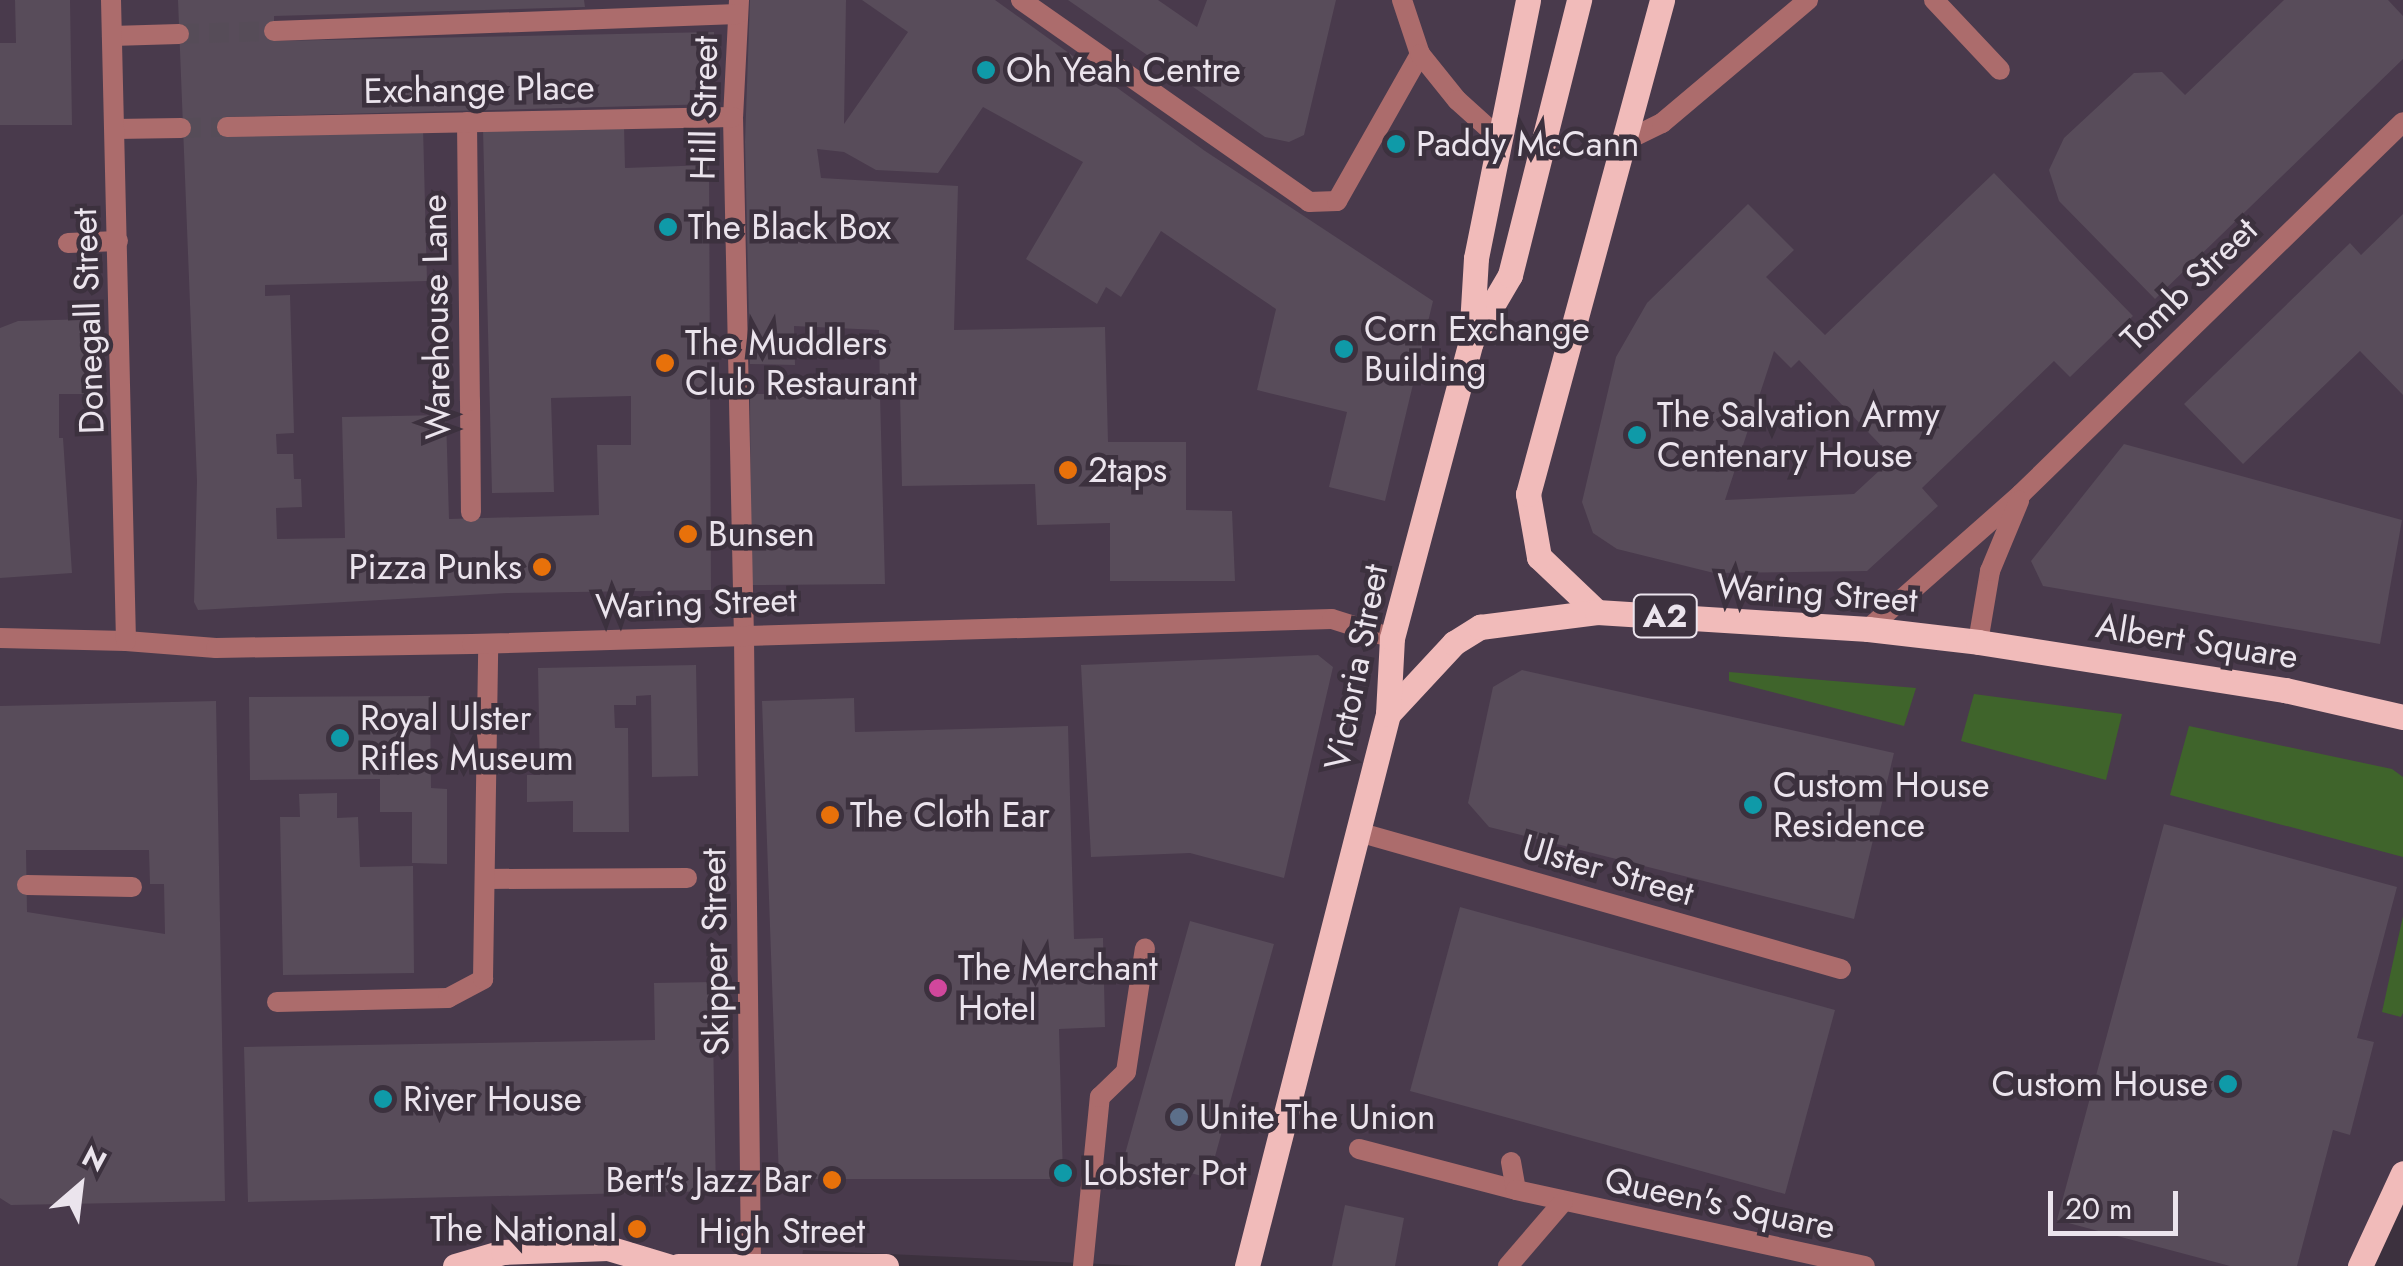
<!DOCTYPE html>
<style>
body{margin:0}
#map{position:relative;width:2403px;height:1266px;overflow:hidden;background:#3c313e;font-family:Jost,sans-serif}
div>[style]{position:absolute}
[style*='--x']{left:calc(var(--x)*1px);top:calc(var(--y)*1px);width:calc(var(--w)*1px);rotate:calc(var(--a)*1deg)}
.built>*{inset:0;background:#493a4c}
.green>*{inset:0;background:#3f642b}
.building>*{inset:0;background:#584c5a}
.pedestrian-tunnel>*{height:20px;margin-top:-10px;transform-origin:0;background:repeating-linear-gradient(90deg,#564c58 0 20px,transparent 0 30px)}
.service>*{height:20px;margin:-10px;padding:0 10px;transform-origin:10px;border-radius:10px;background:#ac6c6c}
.pedestrian>*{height:20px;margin:-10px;padding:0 10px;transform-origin:10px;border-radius:10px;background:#ac6c6c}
.minor>*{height:20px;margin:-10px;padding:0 10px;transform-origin:10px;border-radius:10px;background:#ac6c6c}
.tertiary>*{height:20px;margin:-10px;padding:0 10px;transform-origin:10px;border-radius:10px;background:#ac6c6c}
.primary>*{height:25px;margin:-12.5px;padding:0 12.5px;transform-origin:12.5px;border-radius:12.5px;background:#f1bbba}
.dots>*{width:28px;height:28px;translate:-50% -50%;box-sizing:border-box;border:5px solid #3c313e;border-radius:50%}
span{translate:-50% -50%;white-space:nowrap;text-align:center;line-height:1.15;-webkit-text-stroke:9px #3c313e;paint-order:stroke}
.shield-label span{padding:2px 8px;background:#3c313e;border:2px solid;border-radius:8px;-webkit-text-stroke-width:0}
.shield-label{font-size:32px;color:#ebe4ed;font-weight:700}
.poi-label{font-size:35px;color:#ebe4ed}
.left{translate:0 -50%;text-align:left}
.right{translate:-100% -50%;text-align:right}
.street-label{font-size:35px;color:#ebe4ed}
.north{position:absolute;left:30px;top:1136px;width:100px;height:100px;-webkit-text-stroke:8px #3c313e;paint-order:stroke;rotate:28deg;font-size:28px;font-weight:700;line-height:40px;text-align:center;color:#ebe4ed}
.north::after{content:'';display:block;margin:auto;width:35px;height:45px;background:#ebe4ed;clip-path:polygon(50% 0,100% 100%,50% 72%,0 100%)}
.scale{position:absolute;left:2048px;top:1191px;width:130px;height:45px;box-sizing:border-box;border:5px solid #ebe4ed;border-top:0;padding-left:12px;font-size:30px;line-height:35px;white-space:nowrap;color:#ebe4ed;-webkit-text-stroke:8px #3c313e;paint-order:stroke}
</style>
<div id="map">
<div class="built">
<i style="clip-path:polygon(0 0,2403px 0,2403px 1174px,2361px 1266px,1144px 1266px,803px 1250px,801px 1266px,0 1266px)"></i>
</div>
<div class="green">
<i style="clip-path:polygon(1729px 672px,1916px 688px,1904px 726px,1729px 681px)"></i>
<i style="clip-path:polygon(1974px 694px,2122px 714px,2106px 780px,1961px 741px)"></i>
<i style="clip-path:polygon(2189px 726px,2392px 769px,2403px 777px,2403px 857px,2170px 795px)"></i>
<i style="clip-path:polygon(2403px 916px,2403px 1013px,2401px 1017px,2382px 1012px)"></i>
</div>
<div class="building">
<i style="clip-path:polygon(15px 0,70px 0,72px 125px,0 125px,0 43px,16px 43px)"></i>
<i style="clip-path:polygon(178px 0,584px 0,585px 7px,274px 16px,274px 41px,714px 32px,715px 104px,223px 117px,224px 133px,423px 127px,427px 281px,265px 285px,265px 296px,290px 295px,294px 433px,276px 434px,277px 454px,293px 454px,294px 479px,301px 479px,302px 507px,276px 508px,277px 539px,345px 538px,342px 417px,446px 415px,449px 519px,599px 515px,597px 445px,631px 445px,631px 396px,551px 398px,554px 492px,492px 493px,483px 129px,624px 125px,625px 168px,709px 165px,711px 590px,507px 593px,198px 610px,194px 602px,197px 481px)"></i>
<i style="clip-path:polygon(750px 0,846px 0,844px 124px,908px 32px,862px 0,995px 0,1205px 151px,1433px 301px,1385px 501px,1329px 487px,1347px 412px,1257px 390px,1276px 309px,1161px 231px,1121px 297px,1106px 287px,1097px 304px,1026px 259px,1083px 162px,983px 107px,938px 173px,876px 170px,844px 152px,817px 149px,821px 178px,958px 186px,954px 330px,1105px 327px,1108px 442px,1186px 442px,1186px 510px,1232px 511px,1235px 581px,1110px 581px,1110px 523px,1037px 525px,1035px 484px,902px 486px,900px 394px,880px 394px,885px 584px,751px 585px,750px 394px,880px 394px,879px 330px,794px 326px,795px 365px,750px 364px,745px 142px)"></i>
<i style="clip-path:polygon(1068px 0,1158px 0,1197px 27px,1207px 0,1336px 0,1304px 135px,1289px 142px,1265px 137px)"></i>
<i style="clip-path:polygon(2284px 0,2388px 0,2403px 16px,2403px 59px,2155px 299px,2059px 201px,2049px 170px,2064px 138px,2134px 73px,2162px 72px,2185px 95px)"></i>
<i style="clip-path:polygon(evenodd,1994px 173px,2133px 316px,2070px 377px,2054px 361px,1922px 488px,1938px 506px,1867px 571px,1714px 573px,1617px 549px,1593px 533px,1582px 502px,1616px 357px,1647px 303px,1748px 204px,1794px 250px,1766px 277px,1825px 335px,1994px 173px,1774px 351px,1791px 368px,1799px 360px,1893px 458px,1854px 494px,1725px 500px,1774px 351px)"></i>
<i style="clip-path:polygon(2403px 214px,2403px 395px,2360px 351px,2243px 464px,2184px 404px,2350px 243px,2361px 255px)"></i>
<i style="clip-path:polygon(90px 319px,91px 394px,59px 394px,59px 438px,63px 438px,72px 573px,0 578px,0 328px,18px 321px)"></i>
<i style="clip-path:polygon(2124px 444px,2402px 520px,2380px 644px,2043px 586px,2031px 561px)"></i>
<i style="clip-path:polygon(1318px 655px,1333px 667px,1284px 878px,1190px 853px,1091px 857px,1081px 665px)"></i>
<i style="clip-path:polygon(696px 665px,698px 776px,652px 777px,651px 695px,636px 696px,636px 705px,614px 705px,615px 728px,628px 728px,629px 832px,573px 832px,573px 801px,527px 802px,527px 775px,540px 775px,538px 668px)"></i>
<i style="clip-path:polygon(1522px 670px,1894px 753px,1854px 919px,1489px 827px,1468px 803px,1493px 687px)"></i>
<i style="clip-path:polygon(430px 696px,431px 788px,447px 789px,447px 864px,412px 863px,412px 812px,380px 812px,380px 779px,250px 780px,249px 697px)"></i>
<i style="clip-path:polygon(854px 698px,855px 732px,1068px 726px,1074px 939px,1103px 938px,1105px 1027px,1059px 1029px,1063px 1179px,779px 1179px,762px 701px)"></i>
<i style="clip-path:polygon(evenodd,216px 701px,225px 1201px,11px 1205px,0 1198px,0 706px,216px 701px,26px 850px,149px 850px,150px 884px,164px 884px,165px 934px,27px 912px,26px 850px)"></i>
<i style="clip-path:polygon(337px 793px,337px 818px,358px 817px,360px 867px,413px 866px,414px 973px,283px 975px,280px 817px,300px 817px,299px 794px)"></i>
<i style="clip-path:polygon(2164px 824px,2397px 887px,2357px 1038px,2374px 1042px,2350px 1135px,2333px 1130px,2297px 1266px,2230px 1266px,2057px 1220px)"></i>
<i style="clip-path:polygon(1460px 907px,1835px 1010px,1785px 1194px,1410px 1091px)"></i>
<i style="clip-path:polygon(1190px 921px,1274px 944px,1209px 1178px,1165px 1166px,1160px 1184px,1120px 1172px)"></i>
<i style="clip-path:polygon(712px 982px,716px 1191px,248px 1202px,244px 1047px,655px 1040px,654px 983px)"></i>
<i style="clip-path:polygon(1345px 1205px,1404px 1218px,1395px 1266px,1332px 1266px)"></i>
</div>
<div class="pedestrian-tunnel">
<i style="--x:179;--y:34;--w:95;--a:-1.8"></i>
<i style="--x:181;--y:128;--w:46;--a:-1.2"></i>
</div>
<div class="service">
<i style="--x:1934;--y:0;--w:96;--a:46.7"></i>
<i style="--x:68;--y:243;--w:50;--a:-2.3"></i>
<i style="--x:470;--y:401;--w:111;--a:89.5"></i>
<i style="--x:1358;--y:832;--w:502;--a:15.84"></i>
<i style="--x:485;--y:879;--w:202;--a:-0.3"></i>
<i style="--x:27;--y:885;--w:105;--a:1.1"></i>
<i style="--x:277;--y:1002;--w:171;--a:-1.3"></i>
<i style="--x:448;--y:998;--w:40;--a:-28"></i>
<i style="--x:483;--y:979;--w:335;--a:-89.1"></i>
<i style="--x:1083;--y:1266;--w:170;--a:-84.3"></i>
<i style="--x:1100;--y:1097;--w:36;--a:-44"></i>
<i style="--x:1126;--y:1072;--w:125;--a:-81.3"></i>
</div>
<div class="pedestrian">
<i style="--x:739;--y:0;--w:117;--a:92.9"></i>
<i style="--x:733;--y:117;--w:521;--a:88.79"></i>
<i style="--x:274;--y:31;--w:464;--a:-2.1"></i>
<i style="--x:112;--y:36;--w:67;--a:-1.7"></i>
<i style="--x:467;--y:122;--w:279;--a:89.4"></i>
<i style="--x:227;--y:127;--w:506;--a:-1.13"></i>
<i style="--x:115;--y:129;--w:66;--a:-0.9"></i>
<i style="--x:1359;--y:1149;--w:162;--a:14.6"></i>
<i style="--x:1511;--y:1162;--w:28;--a:80"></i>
<i style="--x:1516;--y:1190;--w:357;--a:12.3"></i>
<i style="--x:1508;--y:1266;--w:84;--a:-49.3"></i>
</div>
<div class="minor">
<i style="--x:1021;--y:0;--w:352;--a:35"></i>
<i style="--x:1309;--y:202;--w:28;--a:-2"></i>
<i style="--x:1337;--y:201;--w:169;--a:-60.5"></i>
<i style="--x:1402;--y:0;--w:57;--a:71.6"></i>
<i style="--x:1420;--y:54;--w:59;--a:51.2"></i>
<i style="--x:1457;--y:100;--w:54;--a:42"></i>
<i style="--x:1868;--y:629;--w:204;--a:-41.4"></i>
<i style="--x:2021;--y:494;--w:533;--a:-44.24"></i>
<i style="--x:744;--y:638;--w:627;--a:89.36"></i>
<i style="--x:126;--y:641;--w:90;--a:4.4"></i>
<i style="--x:216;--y:648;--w:256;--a:-0.9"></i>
<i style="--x:472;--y:644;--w:860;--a:-1.67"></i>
<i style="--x:1332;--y:619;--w:63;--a:17.6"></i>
<i style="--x:1978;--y:642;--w:72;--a:-80.4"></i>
<i style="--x:1990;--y:571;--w:76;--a:-67.5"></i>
</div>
<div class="tertiary">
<i style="--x:1625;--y:141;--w:41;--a:-25.9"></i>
<i style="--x:1662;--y:123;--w:191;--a:-40.1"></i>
<i style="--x:0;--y:638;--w:126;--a:1.4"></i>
<i style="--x:126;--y:641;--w:641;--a:-91.34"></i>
</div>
<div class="primary">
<i style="--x:1476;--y:333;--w:67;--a:-59.6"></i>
<i style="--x:1510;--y:275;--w:284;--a:-75.9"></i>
<i style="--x:1597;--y:612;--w:80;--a:-136.5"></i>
<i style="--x:1539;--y:557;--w:64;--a:-99.9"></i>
<i style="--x:1528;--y:494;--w:512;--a:-74.82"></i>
<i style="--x:1388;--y:714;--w:97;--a:-47.1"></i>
<i style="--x:1454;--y:643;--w:31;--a:-32"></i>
<i style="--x:1480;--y:627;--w:118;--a:-7.3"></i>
<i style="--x:1597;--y:612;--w:272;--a:3.6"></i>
<i style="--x:1868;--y:629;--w:111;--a:6.7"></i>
<i style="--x:1978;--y:642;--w:311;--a:8.9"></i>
<i style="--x:2285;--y:690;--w:121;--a:12.9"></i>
<i style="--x:455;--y:1266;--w:50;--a:-16.3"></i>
<i style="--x:503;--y:1252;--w:105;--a:-2.2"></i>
<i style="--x:608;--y:1248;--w:63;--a:16.7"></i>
<i style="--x:678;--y:1266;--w:208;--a:0"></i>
<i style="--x:1247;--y:1266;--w:570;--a:-75.67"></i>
<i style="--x:1388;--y:714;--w:76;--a:-87"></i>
<i style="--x:1392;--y:638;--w:306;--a:-75.1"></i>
<i style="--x:1471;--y:342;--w:84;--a:-86.6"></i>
<i style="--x:1476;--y:258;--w:263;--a:-78.6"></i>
<i style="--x:2360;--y:1266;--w:102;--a:-65.2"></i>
</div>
<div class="dots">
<i style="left:986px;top:70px;background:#0f9aa8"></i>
<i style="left:1396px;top:144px;background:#0f9aa8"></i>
<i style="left:668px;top:227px;background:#0f9aa8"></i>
<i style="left:1344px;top:349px;background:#0f9aa8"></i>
<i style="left:665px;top:363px;background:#e8710a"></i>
<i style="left:1637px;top:435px;background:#0f9aa8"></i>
<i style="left:1068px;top:470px;background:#e8710a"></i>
<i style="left:688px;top:534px;background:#e8710a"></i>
<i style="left:542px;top:567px;background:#e8710a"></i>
<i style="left:340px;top:738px;background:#0f9aa8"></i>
<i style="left:1753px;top:805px;background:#0f9aa8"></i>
<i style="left:830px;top:815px;background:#e8710a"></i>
<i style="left:938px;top:988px;background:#d1479c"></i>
<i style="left:2228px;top:1084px;background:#0f9aa8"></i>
<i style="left:383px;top:1099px;background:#0f9aa8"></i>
<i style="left:1179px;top:1117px;background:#5c6f8a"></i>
<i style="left:1063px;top:1173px;background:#0f9aa8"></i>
<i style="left:832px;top:1180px;background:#e8710a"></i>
<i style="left:637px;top:1229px;background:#e8710a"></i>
</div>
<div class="shield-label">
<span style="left:1665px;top:616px">A2</span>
</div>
<div class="poi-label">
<span class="left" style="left:1006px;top:70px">Oh Yeah Centre</span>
<span class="left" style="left:1416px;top:144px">Paddy McCann</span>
<span class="left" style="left:688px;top:227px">The Black Box</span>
<span class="left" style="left:1364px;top:349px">Corn Exchange<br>Building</span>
<span class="left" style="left:685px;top:363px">The Muddlers<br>Club Restaurant</span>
<span class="left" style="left:1657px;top:435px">The Salvation Army<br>Centenary House</span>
<span class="left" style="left:1088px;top:470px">2taps</span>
<span class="left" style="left:708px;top:534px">Bunsen</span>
<span class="right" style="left:522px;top:567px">Pizza Punks</span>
<span class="left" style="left:360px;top:738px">Royal Ulster<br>Rifles Museum</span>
<span class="left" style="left:1773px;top:805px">Custom House<br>Residence</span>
<span class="left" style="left:850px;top:815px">The Cloth Ear</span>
<span class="left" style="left:958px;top:988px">The Merchant<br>Hotel</span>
<span class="right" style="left:2208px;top:1084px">Custom House</span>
<span class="left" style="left:403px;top:1099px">River House</span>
<span class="left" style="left:1199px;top:1117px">Unite The Union</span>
<span class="left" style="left:1083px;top:1173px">Lobster Pot</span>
<span class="right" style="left:812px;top:1180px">Bert's Jazz Bar</span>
<span class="right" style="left:617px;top:1229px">The National</span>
</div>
<div class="street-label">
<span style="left:479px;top:89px;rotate:-1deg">Exchange Place</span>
<span style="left:704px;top:108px;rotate:-89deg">Hill Street</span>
<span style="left:2189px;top:284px;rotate:-44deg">Tomb Street</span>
<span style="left:436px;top:317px;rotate:-91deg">Warehouse Lane</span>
<span style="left:88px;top:321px;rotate:-92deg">Donegall Street</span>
<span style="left:1817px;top:593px;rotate:4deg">Waring Street</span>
<span style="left:696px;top:603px;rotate:-2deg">Waring Street</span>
<span style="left:2197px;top:641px;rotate:9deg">Albert Square</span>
<span style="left:1356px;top:667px;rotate:-79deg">Victoria Street</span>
<span style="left:1608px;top:870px;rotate:16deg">Ulster Street</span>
<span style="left:715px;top:952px;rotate:-91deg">Skipper Street</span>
<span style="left:1720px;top:1203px;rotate:12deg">Queen's Square</span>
<span style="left:782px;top:1231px">High Street</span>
</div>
<div class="north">N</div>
<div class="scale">20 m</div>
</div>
